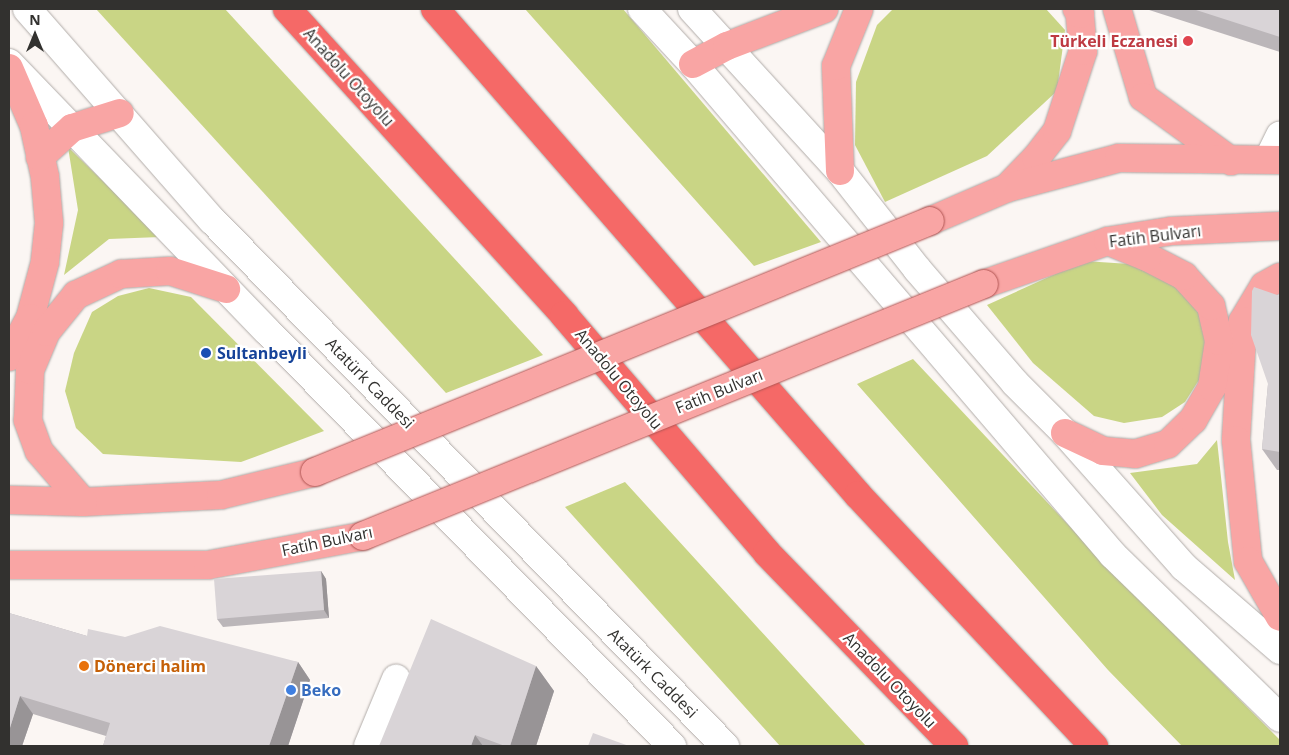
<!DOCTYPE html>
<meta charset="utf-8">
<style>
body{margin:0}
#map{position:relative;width:1289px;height:755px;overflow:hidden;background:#fbf6f3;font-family:"Open Sans",sans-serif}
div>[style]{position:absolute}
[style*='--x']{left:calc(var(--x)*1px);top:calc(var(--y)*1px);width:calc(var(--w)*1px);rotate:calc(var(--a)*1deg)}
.green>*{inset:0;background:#c9d585}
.roads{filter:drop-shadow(0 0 1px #b1aca9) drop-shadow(0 0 1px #b1aca9)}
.minor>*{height:28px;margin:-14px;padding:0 14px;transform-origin:14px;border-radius:14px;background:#fff}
.tertiary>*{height:28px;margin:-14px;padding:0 14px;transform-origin:14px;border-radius:14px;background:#fff}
.primary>*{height:28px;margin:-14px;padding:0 14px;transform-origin:14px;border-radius:14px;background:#f9a5a4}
.motorway>*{height:28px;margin:-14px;padding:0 14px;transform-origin:14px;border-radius:14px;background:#f56967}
.bridges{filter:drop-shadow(0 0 1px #b15553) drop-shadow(0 0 1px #b15553)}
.primary-bridge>*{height:28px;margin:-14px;padding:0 14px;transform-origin:14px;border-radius:14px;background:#f9a5a4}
.wall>*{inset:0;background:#bbb6b9}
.shaded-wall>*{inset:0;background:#989496}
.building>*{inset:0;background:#d9d4d7}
.dots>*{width:14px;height:14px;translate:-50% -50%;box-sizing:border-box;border:2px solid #fff;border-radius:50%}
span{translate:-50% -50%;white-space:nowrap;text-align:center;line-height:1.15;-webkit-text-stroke:4.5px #fff;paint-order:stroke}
.health-label{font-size:16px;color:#be3a42;font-weight:700}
.right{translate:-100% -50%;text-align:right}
.street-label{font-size:16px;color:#32312f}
.transit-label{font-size:16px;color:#164399;font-weight:700}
.left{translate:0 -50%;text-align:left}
.food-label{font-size:16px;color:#c56008;font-weight:700}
.shop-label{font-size:16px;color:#366cbe;font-weight:700}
.frame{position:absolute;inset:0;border:10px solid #32312f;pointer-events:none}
.north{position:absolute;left:10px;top:10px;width:50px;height:50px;-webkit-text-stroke:4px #fff;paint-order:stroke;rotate:0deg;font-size:14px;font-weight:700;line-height:20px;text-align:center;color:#32312f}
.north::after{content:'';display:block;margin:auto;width:18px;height:22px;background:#32312f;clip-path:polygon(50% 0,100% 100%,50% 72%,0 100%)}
</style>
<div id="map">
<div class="green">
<i style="clip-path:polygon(96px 9px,225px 9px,543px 355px,446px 393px)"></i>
<i style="clip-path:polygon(525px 9px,623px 9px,821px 242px,754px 266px)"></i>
<i style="clip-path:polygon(893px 9px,1046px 9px,1065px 30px,1057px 91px,987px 156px,885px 202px,855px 145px,856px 82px,877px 25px)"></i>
<i style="clip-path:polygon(68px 147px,160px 237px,109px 239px,64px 275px,78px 210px)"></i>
<i style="clip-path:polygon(1084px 261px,1145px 265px,1195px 292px,1208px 333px,1204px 372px,1185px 402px,1162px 417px,1124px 423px,1094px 416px,1033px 363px,987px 305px)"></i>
<i style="clip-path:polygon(149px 288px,191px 297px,324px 431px,241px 462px,103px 454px,76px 428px,65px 391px,74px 353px,92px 312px,118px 296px)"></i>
<i style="clip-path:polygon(913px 359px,1120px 580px,1280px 740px,1280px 746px,1182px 746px,1108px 670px,857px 384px)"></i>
<i style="clip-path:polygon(1217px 440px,1228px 542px,1235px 580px,1162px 515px,1130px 473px,1197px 464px)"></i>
<i style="clip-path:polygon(625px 482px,830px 707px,866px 746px,780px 746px,565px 507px)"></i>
</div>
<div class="roads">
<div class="minor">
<i style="--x:1269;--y:158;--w:25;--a:-64"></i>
<i style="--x:368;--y:746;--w:73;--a:-67.3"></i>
</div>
<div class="tertiary">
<i style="--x:27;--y:9;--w:281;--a:48.8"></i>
<i style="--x:212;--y:220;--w:735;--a:45.72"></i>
<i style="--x:642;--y:9;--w:75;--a:47.2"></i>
<i style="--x:693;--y:64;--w:646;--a:49.46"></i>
<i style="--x:1113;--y:555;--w:233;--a:44.3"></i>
<i style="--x:692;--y:9;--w:219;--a:47.6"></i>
<i style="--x:840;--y:171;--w:125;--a:51.8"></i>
<i style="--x:917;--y:269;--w:150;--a:49.3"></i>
<i style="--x:1015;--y:383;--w:71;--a:45"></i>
<i style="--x:1065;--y:433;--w:179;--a:48.4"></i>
<i style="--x:1184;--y:567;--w:127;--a:40.8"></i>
<i style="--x:9;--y:63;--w:372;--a:46.1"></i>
<i style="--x:267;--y:331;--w:580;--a:45.7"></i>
</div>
<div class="primary">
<i style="--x:1117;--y:9;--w:92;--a:73.5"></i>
<i style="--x:1143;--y:97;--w:109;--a:36"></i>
<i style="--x:693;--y:64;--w:38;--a:-28"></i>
<i style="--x:727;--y:46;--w:104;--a:-20.9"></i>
<i style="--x:9;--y:68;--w:63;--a:66.7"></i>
<i style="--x:34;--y:126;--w:52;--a:77.8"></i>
<i style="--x:45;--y:177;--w:46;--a:85"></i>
<i style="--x:49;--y:223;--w:39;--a:96"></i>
<i style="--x:45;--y:262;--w:58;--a:105"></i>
<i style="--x:30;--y:318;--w:44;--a:118.3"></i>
<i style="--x:40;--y:157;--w:43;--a:-42.2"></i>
<i style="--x:72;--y:128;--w:50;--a:-17.4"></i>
<i style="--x:840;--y:171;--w:105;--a:-92.2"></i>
<i style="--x:836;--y:66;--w:61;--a:-68"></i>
<i style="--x:1007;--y:188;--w:42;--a:-46"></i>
<i style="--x:1036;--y:158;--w:34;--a:-52"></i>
<i style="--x:1057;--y:131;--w:84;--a:-72"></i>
<i style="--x:1083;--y:51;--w:37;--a:-95"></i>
<i style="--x:1080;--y:14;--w:6;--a:-121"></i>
<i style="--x:930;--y:221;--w:84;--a:-23.2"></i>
<i style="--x:1007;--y:188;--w:116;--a:-15"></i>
<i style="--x:1119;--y:158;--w:161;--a:0.7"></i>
<i style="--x:1280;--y:277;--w:18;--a:151"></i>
<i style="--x:1264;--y:286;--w:41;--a:121"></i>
<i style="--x:1243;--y:321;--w:119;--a:93.4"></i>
<i style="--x:1236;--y:440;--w:122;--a:84.3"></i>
<i style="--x:1248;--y:561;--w:64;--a:60.3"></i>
<i style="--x:984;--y:284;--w:131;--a:-19.1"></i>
<i style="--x:1108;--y:241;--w:65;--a:-8.9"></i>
<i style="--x:1172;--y:231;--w:108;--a:-2.7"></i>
<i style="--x:1065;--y:433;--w:42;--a:25.3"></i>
<i style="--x:1103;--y:451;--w:32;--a:5"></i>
<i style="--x:1135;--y:454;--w:34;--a:-17"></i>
<i style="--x:1168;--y:444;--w:35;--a:-44"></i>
<i style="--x:1193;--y:420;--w:38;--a:-60"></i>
<i style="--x:1212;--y:387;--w:47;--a:-81.3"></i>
<i style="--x:1219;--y:341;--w:36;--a:-103"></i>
<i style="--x:1211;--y:306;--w:40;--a:-132"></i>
<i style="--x:1184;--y:276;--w:42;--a:-152.8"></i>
<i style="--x:1147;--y:257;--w:42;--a:-157.7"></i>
<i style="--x:9;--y:500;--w:74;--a:1.5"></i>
<i style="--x:83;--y:502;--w:138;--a:-2.9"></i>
<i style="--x:221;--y:495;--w:97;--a:-13.7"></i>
<i style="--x:83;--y:502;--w:67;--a:-130.8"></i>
<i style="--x:39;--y:451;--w:33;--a:-110"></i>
<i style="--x:28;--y:420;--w:50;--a:-87.7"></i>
<i style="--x:30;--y:370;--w:41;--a:-67.2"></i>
<i style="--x:46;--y:332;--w:48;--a:-51"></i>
<i style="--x:76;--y:295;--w:50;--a:-25"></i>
<i style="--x:121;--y:274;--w:49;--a:-3.5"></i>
<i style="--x:170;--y:271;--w:59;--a:17.8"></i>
<i style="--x:9;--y:565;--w:199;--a:0"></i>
<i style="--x:208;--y:565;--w:158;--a:-10.6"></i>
</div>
<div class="motorway">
<i style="--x:287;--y:9;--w:413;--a:47.8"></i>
<i style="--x:564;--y:315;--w:313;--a:49.5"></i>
<i style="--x:767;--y:553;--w:269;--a:45.9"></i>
<i style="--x:435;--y:9;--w:644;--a:48.96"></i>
<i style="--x:858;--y:495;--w:345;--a:46.8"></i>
</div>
</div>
<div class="bridges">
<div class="primary-bridge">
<i style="--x:315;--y:472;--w:664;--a:-22.2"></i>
<i style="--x:363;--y:536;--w:670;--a:-22.09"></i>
</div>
</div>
<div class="wall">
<i style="clip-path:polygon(1146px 9px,1280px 9px,1280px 52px)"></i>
<i style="clip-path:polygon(1280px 296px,1280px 470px,1277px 470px,1262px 449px,1268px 384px)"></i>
<i style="clip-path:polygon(321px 571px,326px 579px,329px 618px,223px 627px,217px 619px)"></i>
<i style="clip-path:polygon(9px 613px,87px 636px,125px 637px,298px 662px,310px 680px,288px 746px,103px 746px,106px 736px,33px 714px,22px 746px,9px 746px)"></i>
<i style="clip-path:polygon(536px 666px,554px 691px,536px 746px,379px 746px)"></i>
</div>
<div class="shaded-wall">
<i style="clip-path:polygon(321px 571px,326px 579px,329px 618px,324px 610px)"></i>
<i style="clip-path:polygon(298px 662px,310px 680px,288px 746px,269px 746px)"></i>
<i style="clip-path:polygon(536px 666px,554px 691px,536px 746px,510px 746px)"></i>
<i style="clip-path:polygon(20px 696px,33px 714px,22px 746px,9px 746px,9px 731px)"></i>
<i style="clip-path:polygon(475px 735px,483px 746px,471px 746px)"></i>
</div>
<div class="building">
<i style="clip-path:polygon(1193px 9px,1280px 9px,1280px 37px)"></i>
<i style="clip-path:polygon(1254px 287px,1280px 296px,1280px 452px,1262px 449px,1268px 384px,1251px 335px,1252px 291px)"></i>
<i style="clip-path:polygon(321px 571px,324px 610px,217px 619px,214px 579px)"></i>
<i style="clip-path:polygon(9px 613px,87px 636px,88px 629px,125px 637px,160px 626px,298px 662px,269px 746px,103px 746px,110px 723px,20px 696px,9px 731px)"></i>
<i style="clip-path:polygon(431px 619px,536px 666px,510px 746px,505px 746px,475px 735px,471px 746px,379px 746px)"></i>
<i style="clip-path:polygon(593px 733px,629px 746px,588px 746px)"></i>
</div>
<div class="dots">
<i style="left:1188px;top:41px;background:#e0444e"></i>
<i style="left:206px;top:353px;background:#1a4fb4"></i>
<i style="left:84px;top:666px;background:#e8710a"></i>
<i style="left:291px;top:690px;background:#3f7fe0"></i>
</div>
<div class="health-label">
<span class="right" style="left:1178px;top:41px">Türkeli Eczanesi</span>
</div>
<div class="street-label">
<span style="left:349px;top:77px;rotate:48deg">Anadolu Otoyolu</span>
<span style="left:1155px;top:236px;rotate:-7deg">Fatih Bulvarı</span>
<span style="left:619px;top:379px;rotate:50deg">Anadolu Otoyolu</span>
<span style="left:370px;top:383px;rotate:46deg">Atatürk Caddesi</span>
<span style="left:719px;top:391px;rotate:-22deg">Fatih Bulvarı</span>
<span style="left:327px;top:541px;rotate:-12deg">Fatih Bulvarı</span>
<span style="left:653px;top:673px;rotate:45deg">Atatürk Caddesi</span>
<span style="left:890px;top:680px;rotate:46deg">Anadolu Otoyolu</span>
</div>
<div class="transit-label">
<span class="left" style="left:217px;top:353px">Sultanbeyli</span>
</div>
<div class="food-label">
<span class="left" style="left:94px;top:666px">Dönerci halim</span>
</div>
<div class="shop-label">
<span class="left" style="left:301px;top:690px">Beko</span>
</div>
<div class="frame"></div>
<div class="north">N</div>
</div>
